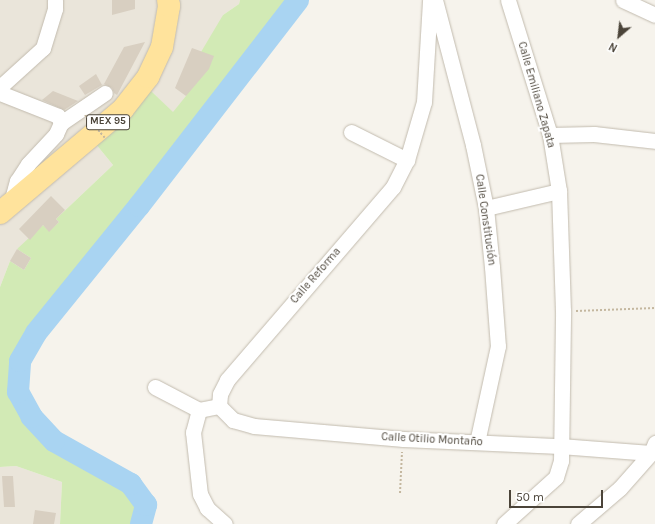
<!DOCTYPE html>
<meta charset="utf-8">
<style>
body{margin:0}
#map{position:relative;width:655px;height:524px;overflow:hidden;background:#f6f3ec;font-family:Karla,sans-serif}
div>[style]{position:absolute}
[style*='--x']{left:calc(var(--x)*1px);top:calc(var(--y)*1px);width:calc(var(--w)*1px);rotate:calc(var(--a)*1deg)}
.residential>*{inset:0;background:#eae5da}
.green>*{inset:0;background:#d2eab5}
.river>*{height:22px;margin:-11px;padding:0 11px;transform-origin:11px;border-radius:11px;background:#a9d4f2}
.building>*{inset:0;background:#d8cfc1}
.path>*{height:2px;margin-top:-1px;transform-origin:0;background:repeating-linear-gradient(90deg,#c4b79f 0 2px,transparent 0 4px)}
.roads{filter:drop-shadow(0 0 1px #c2bbae) drop-shadow(0 0 1px #c2bbae)}
.street>*{height:15px;margin:-7.5px;padding:0 7.5px;transform-origin:7.5px;border-radius:7.5px;background:#fff}
.primary>*{height:22px;margin:-11px;padding:0 11px;transform-origin:11px;border-radius:11px;background:#ffe39c}
.path-bridge>*{height:2px;margin-top:-1px;transform-origin:0;background:repeating-linear-gradient(90deg,#c4b79f 0 2px,transparent 0 4px)}
span{translate:-50% -50%;white-space:nowrap;text-align:center;line-height:1.15;-webkit-text-stroke:4px #fff;paint-order:stroke}
.shield-label span{padding:1px 3px;background:#fff;border:1px solid;border-radius:3px;-webkit-text-stroke-width:0}
.shield-label{font-size:10px;color:#4b4439;font-weight:700}
.street-label{font-size:11px;color:#4b4439}
.north{position:absolute;left:599px;top:16px;width:40px;height:40px;-webkit-text-stroke:3px #fff;paint-order:stroke;rotate:208deg;font-size:11px;font-weight:700;line-height:16px;text-align:center;color:#4b4439}
.north::after{content:'';display:block;margin:auto;width:14px;height:18px;background:#4b4439;clip-path:polygon(50% 0,100% 100%,50% 72%,0 100%)}
.scale{position:absolute;left:509px;top:490px;width:94px;height:18px;box-sizing:border-box;border:2px solid #4b4439;border-top:0;padding-left:5px;font-size:12px;line-height:14px;white-space:nowrap;color:#4b4439;-webkit-text-stroke:3px #fff;paint-order:stroke}
</style>
<div id="map">
<div class="residential">
<i style="clip-path:polygon(0 0,240px 0,239px 4px,223px 15px,209px 69px,173px 113px,150px 90px,95px 143px,113px 165px,56px 219px,59px 222px,17px 249px,31px 258px,24px 270px,10px 261px,0 287px)"></i>
<i style="clip-path:polygon(16px 466px,62px 482px,60px 524px,0 524px,0 467px)"></i>
</div>
<div class="green">
<i style="clip-path:polygon(240px 0,298px 0,285px 26px,144px 186px,37px 321px,25px 346px,20px 390px,25px 411px,38px 428px,63px 448px,93px 462px,126px 483px,148px 508px,149px 524px,60px 524px,62px 482px,16px 466px,0 467px,0 287px,10px 261px,24px 270px,31px 258px,17px 249px,43px 225px,49px 231px,59px 222px,56px 219px,113px 165px,95px 143px,150px 90px,173px 112px,186px 96px,201px 52px,223px 15px,239px 4px)"></i>
</div>
<div class="river">
<i style="--x:141;--y:524;--w:20;--a:-75"></i>
<i style="--x:146;--y:505;--w:26;--a:-126"></i>
<i style="--x:131;--y:484;--w:88;--a:-150.8"></i>
<i style="--x:54;--y:441;--w:33;--a:-133"></i>
<i style="--x:32;--y:417;--w:29;--a:-119"></i>
<i style="--x:18;--y:392;--w:31;--a:-86"></i>
<i style="--x:20;--y:361;--w:32;--a:-60"></i>
<i style="--x:36;--y:333;--w:164;--a:-51"></i>
<i style="--x:139;--y:206;--w:260;--a:-52.3"></i>
</div>
<div class="building">
<i style="clip-path:polygon(112px 0,135px 0,135px 9px,112px 15px)"></i>
<i style="clip-path:polygon(145px 42px,117px 95px,114px 93px,112px 88px,104px 84px,124px 47px)"></i>
<i style="clip-path:polygon(192px 48px,214px 56px,209px 69px,186px 96px,175px 88px)"></i>
<i style="clip-path:polygon(96px 74px,102px 85px,85px 95px,79px 86px)"></i>
<i style="clip-path:polygon(53px 91px,78px 101px,64px 110px,42px 100px)"></i>
<i style="clip-path:polygon(51px 196px,65px 210px,56px 219px,59px 222px,49px 232px,43px 225px,30px 240px,19px 229px)"></i>
<i style="clip-path:polygon(17px 249px,31px 258px,24px 270px,10px 261px)"></i>
<i style="clip-path:polygon(2px 476px,13px 476px,15px 507px,4px 507px)"></i>
<i style="clip-path:polygon(35px 510px,56px 513px,54px 524px,33px 524px)"></i>
</div>
<div class="path">
<i style="--x:576;--y:311;--w:79;--a:-2.2"></i>
<i style="--x:400;--y:493;--w:41;--a:-87.2"></i>
</div>
<div class="roads">
<div class="street">
<i style="--x:435;--y:0;--w:150;--a:75.3"></i>
<i style="--x:473;--y:145;--w:64;--a:78.3"></i>
<i style="--x:486;--y:208;--w:59;--a:84.2"></i>
<i style="--x:492;--y:267;--w:79;--a:85.7"></i>
<i style="--x:498;--y:346;--w:98;--a:102.3"></i>
<i style="--x:623;--y:0;--w:35;--a:25"></i>
<i style="--x:0;--y:87;--w:58;--a:-42.2"></i>
<i style="--x:43;--y:48;--w:41;--a:-72.9"></i>
<i style="--x:55;--y:9;--w:9;--a:-90"></i>
<i style="--x:0;--y:93;--w:62;--a:21.6"></i>
<i style="--x:58;--y:116;--w:8;--a:67"></i>
<i style="--x:351;--y:132;--w:63;--a:26.6"></i>
<i style="--x:550;--y:135;--w:44;--a:-1.3"></i>
<i style="--x:594;--y:134;--w:61;--a:6.5"></i>
<i style="--x:11;--y:203;--w:23;--a:-75"></i>
<i style="--x:17;--y:181;--w:20;--a:-57"></i>
<i style="--x:28;--y:164;--w:41;--a:-47"></i>
<i style="--x:56;--y:134;--w:12;--a:-66"></i>
<i style="--x:61;--y:123;--w:53;--a:-34.3"></i>
<i style="--x:486;--y:208;--w:75;--a:-13.1"></i>
<i style="--x:155;--y:387;--w:50;--a:27.6"></i>
<i style="--x:219;--y:406;--w:12;--a:-85"></i>
<i style="--x:220;--y:394;--w:16;--a:-63"></i>
<i style="--x:227;--y:380;--w:255;--a:-49.3"></i>
<i style="--x:393;--y:187;--w:30;--a:-63"></i>
<i style="--x:407;--y:160;--w:60;--a:-73.7"></i>
<i style="--x:424;--y:102;--w:102;--a:-86.6"></i>
<i style="--x:219;--y:406;--w:20;--a:45"></i>
<i style="--x:233;--y:420;--w:22;--a:16"></i>
<i style="--x:254;--y:426;--w:150;--a:5"></i>
<i style="--x:403;--y:439;--w:157;--a:2.6"></i>
<i style="--x:560;--y:446;--w:91;--a:4.4"></i>
<i style="--x:219;--y:406;--w:20;--a:169"></i>
<i style="--x:199;--y:410;--w:23;--a:105"></i>
<i style="--x:193;--y:432;--w:62;--a:83.6"></i>
<i style="--x:200;--y:494;--w:16;--a:63"></i>
<i style="--x:207;--y:508;--w:24;--a:42"></i>
<i style="--x:504;--y:524;--w:70;--a:-42.1"></i>
<i style="--x:556;--y:477;--w:17;--a:-73"></i>
<i style="--x:561;--y:461;--w:150;--a:-89.2"></i>
<i style="--x:563;--y:311;--w:120;--a:-91.9"></i>
<i style="--x:559;--y:191;--w:57;--a:-99.1"></i>
<i style="--x:550;--y:135;--w:141;--a:-107.3"></i>
<i style="--x:578;--y:524;--w:55;--a:-40.6"></i>
<i style="--x:620;--y:488;--w:47;--a:-48.5"></i>
<i style="--x:651;--y:453;--w:11;--a:-68"></i>
</div>
<div class="primary">
<i style="--x:0;--y:213;--w:161;--a:-40.2"></i>
<i style="--x:123;--y:109;--w:41;--a:-52"></i>
<i style="--x:148;--y:77;--w:33;--a:-65"></i>
<i style="--x:162;--y:47;--w:42;--a:-80.3"></i>
<i style="--x:169;--y:6;--w:6;--a:-99"></i>
</div>
</div>
<div class="path-bridge">
<i style="--x:85;--y:115;--w:30;--a:49"></i>
</div>
<div class="shield-label">
<span style="left:108px;top:122px">MEX 95</span>
</div>
<div class="street-label">
<span style="left:536px;top:95px;rotate:74deg">Calle Emiliano Zapata</span>
<span style="left:485px;top:220px;rotate:82deg">Calle Constitución</span>
<span style="left:316px;top:276px;rotate:-49deg">Calle Reforma</span>
<span style="left:432px;top:440px;rotate:3deg">Calle Otilio Montaño</span>
</div>
<div class="north">N</div>
<div class="scale">50 m</div>
</div>
